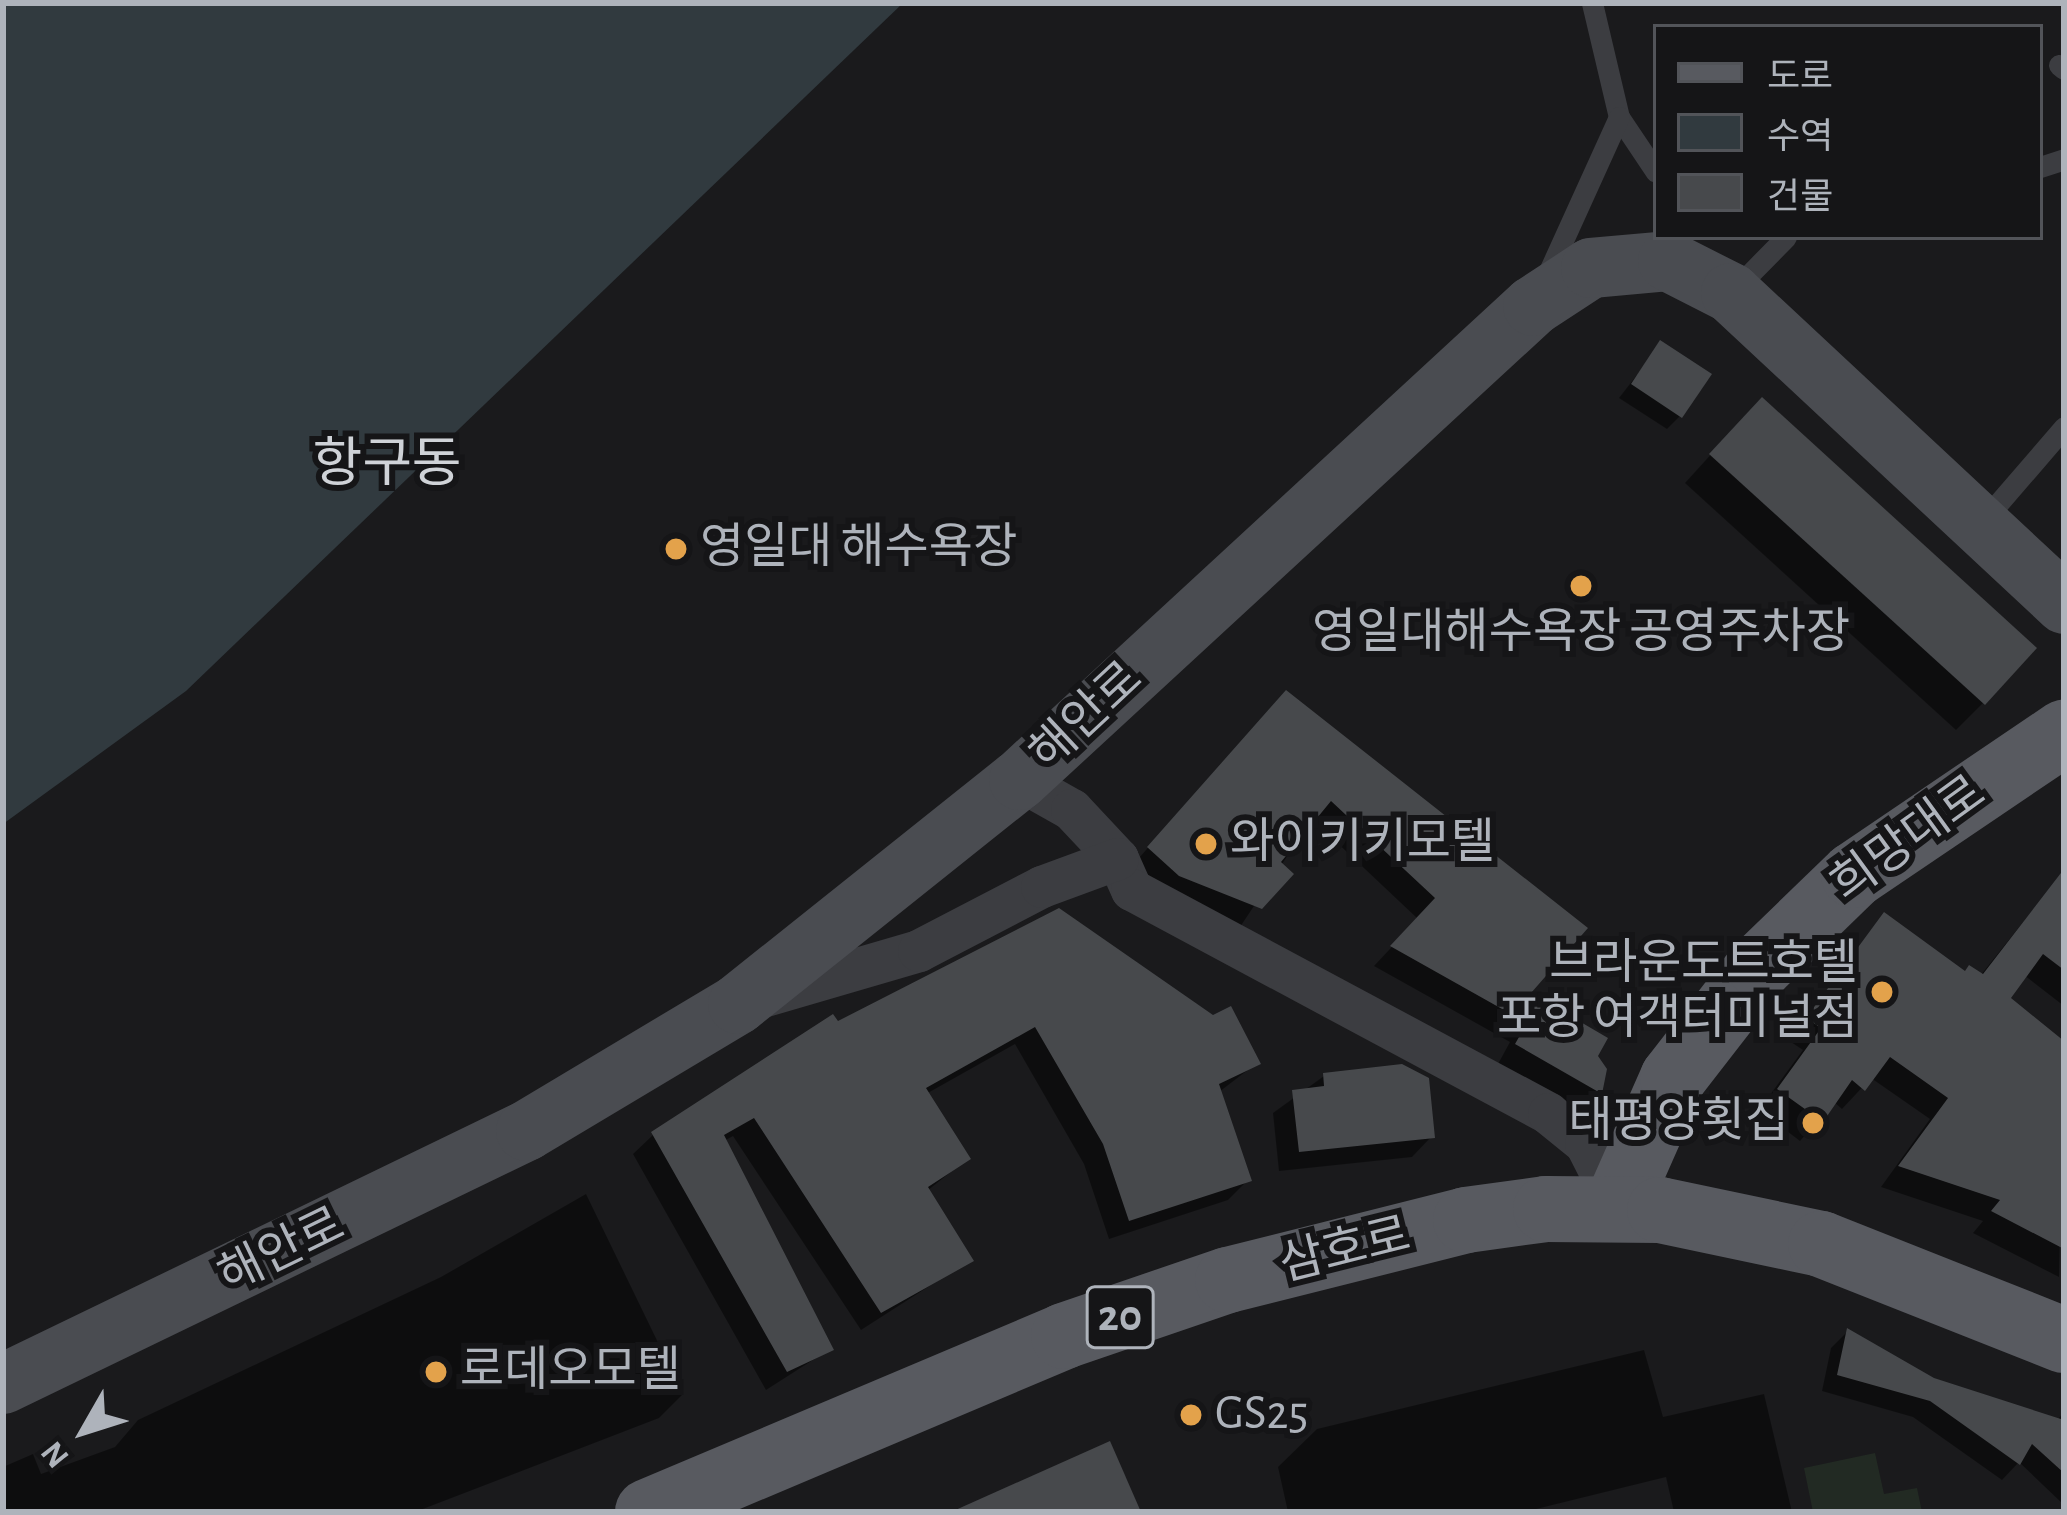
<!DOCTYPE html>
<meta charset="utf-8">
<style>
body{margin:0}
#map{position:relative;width:2067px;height:1515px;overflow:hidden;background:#1a1a1c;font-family:"Alegreya Sans","Noto Sans KR",sans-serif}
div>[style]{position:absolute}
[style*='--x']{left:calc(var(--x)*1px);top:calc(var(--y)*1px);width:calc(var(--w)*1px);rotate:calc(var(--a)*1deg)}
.green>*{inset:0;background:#222a23}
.water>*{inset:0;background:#313a3f}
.shadow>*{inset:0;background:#0007}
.building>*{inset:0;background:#47494c}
.lane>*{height:21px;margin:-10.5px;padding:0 10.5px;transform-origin:10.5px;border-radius:10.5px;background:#3c3d41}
.street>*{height:42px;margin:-21px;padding:0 21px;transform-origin:21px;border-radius:21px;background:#3c3d41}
.secondary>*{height:60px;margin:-30px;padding:0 30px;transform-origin:30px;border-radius:30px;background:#4a4c51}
.primary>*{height:66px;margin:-33px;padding:0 33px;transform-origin:33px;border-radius:33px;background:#585a60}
.dots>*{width:33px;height:33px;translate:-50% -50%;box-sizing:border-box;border:6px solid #151517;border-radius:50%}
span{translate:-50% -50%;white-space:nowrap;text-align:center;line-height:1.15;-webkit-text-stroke:12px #151517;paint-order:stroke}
.shield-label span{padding:3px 9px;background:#151517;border:3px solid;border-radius:9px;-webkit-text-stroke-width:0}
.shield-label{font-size:45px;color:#aeb3bb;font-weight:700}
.poi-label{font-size:48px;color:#aeb3bb}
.left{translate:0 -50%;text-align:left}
.right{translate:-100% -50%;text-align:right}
.street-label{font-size:48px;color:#aeb3bb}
.quarter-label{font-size:54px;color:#cfd2d7}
.frame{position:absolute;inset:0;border:6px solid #aeb3bb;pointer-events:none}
.legend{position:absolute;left:1653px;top:24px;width:390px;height:216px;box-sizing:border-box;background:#151517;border:3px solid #525459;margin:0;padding:15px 21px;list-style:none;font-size:36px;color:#aeb3bb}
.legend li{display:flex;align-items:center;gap:24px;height:60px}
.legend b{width:60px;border:3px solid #525459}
.north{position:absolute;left:24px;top:1371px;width:120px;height:120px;-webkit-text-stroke:9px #151517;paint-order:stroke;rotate:231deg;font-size:33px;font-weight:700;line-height:48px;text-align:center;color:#aeb3bb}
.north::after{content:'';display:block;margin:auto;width:42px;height:54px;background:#aeb3bb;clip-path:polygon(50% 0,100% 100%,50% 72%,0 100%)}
</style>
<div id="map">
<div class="green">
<i style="clip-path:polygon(1875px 1453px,1884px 1494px,1917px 1488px,1922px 1512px,1813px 1512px,1804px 1468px)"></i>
</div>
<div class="water">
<i style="clip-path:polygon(3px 3px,903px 3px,186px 691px,3px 824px)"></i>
</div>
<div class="shadow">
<i style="clip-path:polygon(1661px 344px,1680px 416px,1667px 429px,1619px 398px)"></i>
<i style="clip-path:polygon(1735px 428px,1983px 703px,1956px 730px,1685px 483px)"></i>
<i style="clip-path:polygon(1267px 714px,1594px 1057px,1604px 1070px,1599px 1093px,1580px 1111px,1498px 1064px,1510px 1042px,1374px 966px,1418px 919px,1312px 819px,1240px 927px,1130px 868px)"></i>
<i style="clip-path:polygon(2064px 871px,2064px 1006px,2024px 975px,2007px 999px,2064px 1045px,2059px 1277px,1973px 1233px,1983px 1221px,1881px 1187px,1930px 1119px,1871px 1078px,1842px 1109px,1834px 1102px,1800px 1141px,1759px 1110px,1803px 1050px,1788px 1040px,1885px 916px,1964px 974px,1980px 976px)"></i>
<i style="clip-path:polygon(1059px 911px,1257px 1063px,1219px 1092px,1248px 1180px,1228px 1200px,1109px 1239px,1084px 1164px,1015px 1044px,926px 1094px,968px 1158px,927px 1191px,970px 1260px,861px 1330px,733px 1136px,724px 1141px,830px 1349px,766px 1390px,633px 1154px,653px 1135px,837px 1025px)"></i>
<i style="clip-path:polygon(1324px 1076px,1432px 1136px,1412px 1157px,1279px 1171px,1273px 1113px)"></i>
<i style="clip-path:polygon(586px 1194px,683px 1394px,659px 1418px,415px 1512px,3px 1512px,3px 1467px,33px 1454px,41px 1474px,115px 1447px,138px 1420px,441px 1277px)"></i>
<i style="clip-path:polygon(1847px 1332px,1933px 1381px,2057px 1421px,2064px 1411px,2064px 1505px,2019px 1462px,2002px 1480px,1913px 1417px,1822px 1391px,1831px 1348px)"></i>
<i style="clip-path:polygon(1644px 1350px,1663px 1417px,1764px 1394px,1792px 1512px,1674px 1512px,1666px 1477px,1524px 1512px,1288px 1512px,1278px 1467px,1317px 1429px)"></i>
</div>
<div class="building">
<i style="clip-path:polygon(1660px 340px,1712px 374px,1682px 418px,1631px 384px)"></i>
<i style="clip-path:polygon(1762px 397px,2037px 648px,1985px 705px,1709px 454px)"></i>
<i style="clip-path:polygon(1286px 690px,1588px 928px,1531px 993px,1608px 1038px,1598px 1056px,1607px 1069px,1602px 1094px,1515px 1044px,1527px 1023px,1390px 946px,1435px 898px,1331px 801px,1281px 862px,1294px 874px,1262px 909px,1179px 876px,1147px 847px)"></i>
<i style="clip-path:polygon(2064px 869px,2064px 970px,2043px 954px,2011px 998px,2064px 1041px,2064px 1249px,1991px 1211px,2000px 1200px,1898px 1166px,1948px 1098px,1890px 1057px,1865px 1091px,1852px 1080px,1823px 1122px,1777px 1089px,1821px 1028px,1806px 1018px,1884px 912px,1965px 971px,1969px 965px,1983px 974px)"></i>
<i style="clip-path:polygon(1059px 908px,1213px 1015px,1231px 1006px,1261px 1064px,1219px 1084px,1252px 1181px,1129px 1221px,1103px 1144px,1035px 1027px,926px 1088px,971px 1159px,928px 1187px,974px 1261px,881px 1313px,754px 1118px,724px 1135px,834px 1350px,787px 1372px,651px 1132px,833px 1014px,838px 1021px)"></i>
<i style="clip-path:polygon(1402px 1064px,1429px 1078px,1435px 1138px,1299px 1152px,1292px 1090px,1324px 1086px,1323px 1073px)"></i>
<i style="clip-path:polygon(1847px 1328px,1934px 1378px,2064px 1420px,2064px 1473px,2032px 1444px,2020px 1465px,1930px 1401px,1837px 1375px)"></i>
<i style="clip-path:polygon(1110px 1441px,1141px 1512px,951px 1512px)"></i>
</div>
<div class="lane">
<i style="--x:1592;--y:3;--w:117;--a:76.7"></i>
<i style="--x:1619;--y:117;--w:66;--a:56.1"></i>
<i style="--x:2059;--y:65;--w:6;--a:39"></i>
<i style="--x:2040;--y:167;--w:25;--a:-18"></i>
<i style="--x:1545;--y:280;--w:179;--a:-65.6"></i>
<i style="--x:1732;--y:292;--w:77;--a:-45.5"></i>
<i style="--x:1983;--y:521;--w:124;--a:-49.2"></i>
</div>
<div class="street">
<i style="--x:1019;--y:780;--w:61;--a:29.5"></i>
<i style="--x:1072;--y:810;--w:67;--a:46.8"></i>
<i style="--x:1118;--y:859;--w:34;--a:66"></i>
<i style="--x:1132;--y:890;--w:473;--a:28.2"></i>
<i style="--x:1549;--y:1114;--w:48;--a:39"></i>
<i style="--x:1586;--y:1144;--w:68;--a:63.1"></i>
<i style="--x:762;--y:997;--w:164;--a:-16.3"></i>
<i style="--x:919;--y:951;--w:139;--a:-27.5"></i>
<i style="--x:1042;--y:887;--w:81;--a:-20.2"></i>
</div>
<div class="secondary">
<i style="--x:3;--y:1384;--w:581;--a:-25.82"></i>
<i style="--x:526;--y:1131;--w:247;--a:-30.9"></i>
<i style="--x:738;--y:1004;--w:359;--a:-38.6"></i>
<i style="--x:1019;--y:780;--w:699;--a:-42.68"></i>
<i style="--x:1533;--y:306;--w:69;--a:-33.2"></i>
<i style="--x:1591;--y:268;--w:77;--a:-5.2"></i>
<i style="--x:1668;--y:261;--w:71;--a:26.9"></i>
<i style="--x:1731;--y:293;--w:456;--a:43"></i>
</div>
<div class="primary">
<i style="--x:1617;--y:1205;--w:139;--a:-66.2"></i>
<i style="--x:1673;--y:1078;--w:142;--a:-52.2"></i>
<i style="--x:1760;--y:966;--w:131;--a:-44.1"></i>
<i style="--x:1854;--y:875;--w:254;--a:-34.1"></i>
<i style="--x:648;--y:1512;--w:452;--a:-22.9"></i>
<i style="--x:1064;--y:1336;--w:173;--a:-18.9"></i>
<i style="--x:1228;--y:1280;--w:245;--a:-14.1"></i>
<i style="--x:1466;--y:1220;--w:81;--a:-7.8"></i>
<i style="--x:1546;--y:1209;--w:114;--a:0.5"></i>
<i style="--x:1660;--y:1210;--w:165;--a:11.9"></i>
<i style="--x:1821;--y:1244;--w:261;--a:21.6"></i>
</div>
<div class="dots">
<i style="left:676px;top:549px;background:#e3a24b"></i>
<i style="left:1581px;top:586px;background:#e3a24b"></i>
<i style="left:1206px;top:844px;background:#e3a24b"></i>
<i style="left:1882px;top:992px;background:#e3a24b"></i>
<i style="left:1813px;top:1123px;background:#e3a24b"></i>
<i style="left:436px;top:1372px;background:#e3a24b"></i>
<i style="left:1191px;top:1415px;background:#e3a24b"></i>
</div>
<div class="shield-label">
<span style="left:1120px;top:1317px">20</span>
</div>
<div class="poi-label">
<span class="left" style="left:700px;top:549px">영일대 해수욕장</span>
<span style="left:1581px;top:634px">영일대해수욕장 공영주차장</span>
<span class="left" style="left:1230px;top:844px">와이키키모텔</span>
<span class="right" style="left:1858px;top:992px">브라운도트호텔<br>포항 여객터미널점</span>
<span class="right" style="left:1789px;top:1123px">태평양횟집</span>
<span class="left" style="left:460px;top:1372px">로데오모텔</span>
<span class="left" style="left:1215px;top:1415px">GS25</span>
</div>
<div class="street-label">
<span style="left:1087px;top:717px;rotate:-43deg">해안로</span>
<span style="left:1909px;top:840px;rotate:-36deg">희망대로</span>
<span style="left:1345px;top:1251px;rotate:-14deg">삼호로</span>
<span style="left:282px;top:1252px;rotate:-26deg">해안로</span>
</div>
<div class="quarter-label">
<span style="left:387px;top:465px">항구동</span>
</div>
<div class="frame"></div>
<ul class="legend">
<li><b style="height:15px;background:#585a60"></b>도로</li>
<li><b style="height:33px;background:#313a3f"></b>수역</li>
<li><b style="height:33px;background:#47494c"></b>건물</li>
</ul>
<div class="north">N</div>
</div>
